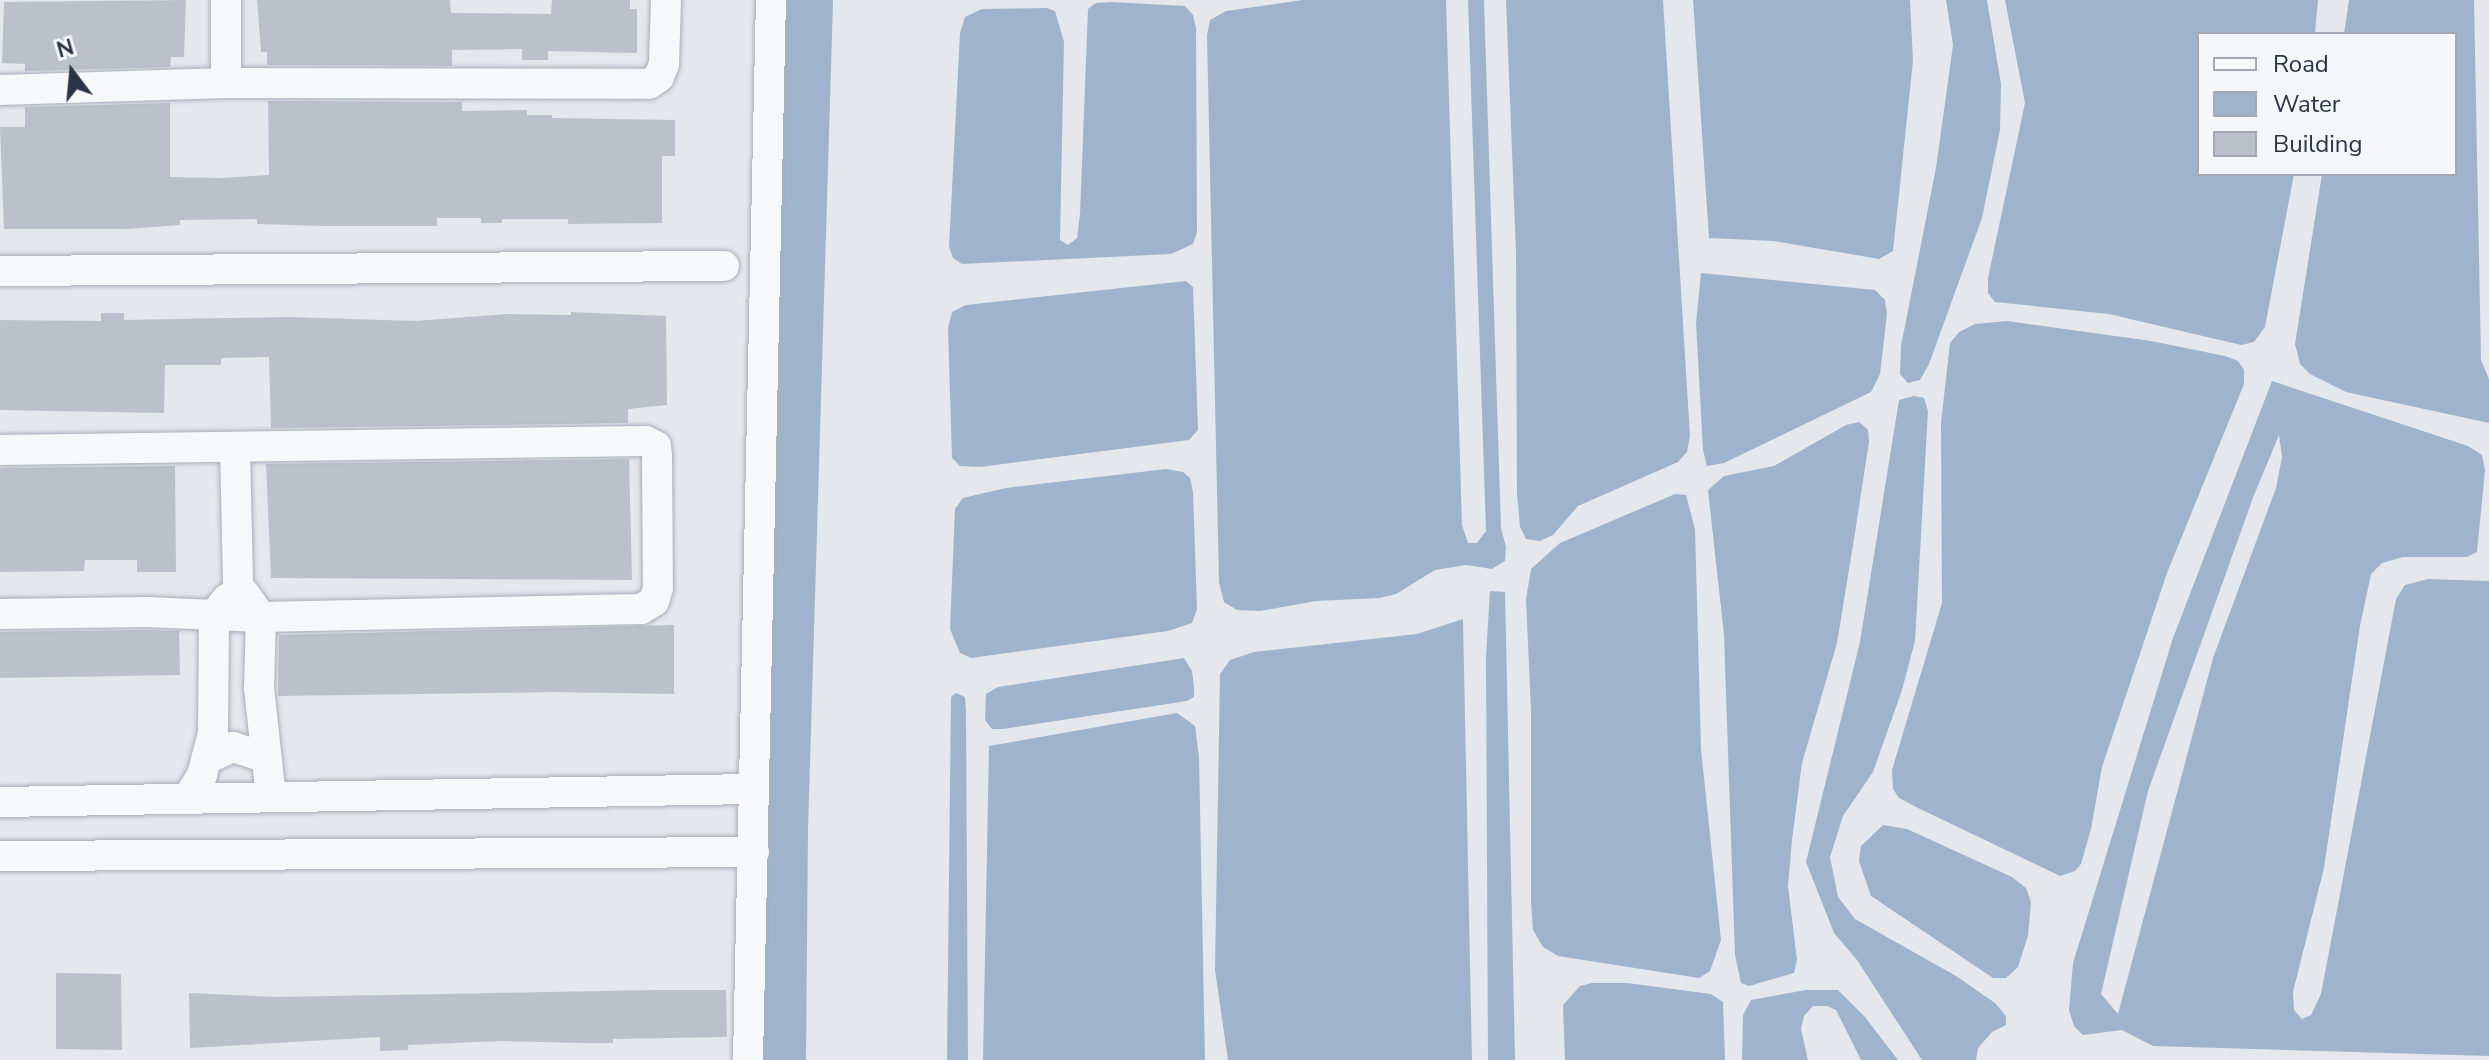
<!DOCTYPE html>
<style>
body{margin:0}
#map{position:relative;width:2489px;height:1060px;overflow:hidden;background:#e4e7ec;font-family:"Nunito Sans",sans-serif}
div>[style]{position:absolute}
[style*='--x']{left:calc(var(--x)*1px);top:calc(var(--y)*1px);width:calc(var(--w)*1px);rotate:calc(var(--a)*1deg)}
.water>*{inset:0;background:#9fb4cc}
.river>*{height:48px;margin:-24px;padding:0 24px;transform-origin:24px;border-radius:24px;background:#9fb4cc}
.building>*{inset:0;background:#bbc0ca}
.roads{filter:drop-shadow(0 0 2px #a9aeb7) drop-shadow(0 0 2px #a9aeb7)}
.street>*{height:30px;margin:-15px;padding:0 15px;transform-origin:15px;border-radius:15px;background:#f7f8fa}
span{translate:-50% -50%;white-space:nowrap;text-align:center;line-height:1.15;-webkit-text-stroke:6px #f4f6f9;paint-order:stroke}
.legend{position:absolute;left:2197px;top:32px;width:260px;height:144px;box-sizing:border-box;background:#f4f6f9;border:2px solid #a4a8b1;margin:0;padding:10px 14px;list-style:none;font-size:24px;color:#2b3445}
.legend li{display:flex;align-items:center;gap:16px;height:40px}
.legend b{width:40px;border:2px solid #a4a8b1}
.north{position:absolute;left:32px;top:32px;width:80px;height:80px;-webkit-text-stroke:6px #f4f6f9;paint-order:stroke;rotate:344deg;font-size:22px;font-weight:700;line-height:32px;text-align:center;color:#2b3445}
.north::after{content:'';display:block;margin:auto;width:28px;height:36px;background:#2b3445;clip-path:polygon(50% 0,100% 100%,50% 72%,0 100%)}
</style>
<div id="map">
<div class="water">
<i style="clip-path:polygon(1303px 0,1446px 0,1462px 525px,1468px 543px,1477px 543px,1486px 531px,1468px 0,1484px 0,1501px 528px,1506px 547px,1505px 561px,1492px 569px,1466px 565px,1435px 570px,1396px 594px,1380px 598px,1316px 601px,1260px 611px,1237px 610px,1224px 602px,1219px 583px,1207px 35px,1210px 20px,1226px 11px)"></i>
<i style="clip-path:polygon(1506px 0,1663px 0,1690px 436px,1687px 452px,1678px 462px,1578px 506px,1553px 535px,1540px 541px,1526px 539px,1520px 527px,1517px 493px,1516px 253px)"></i>
<i style="clip-path:polygon(1693px 0,1910px 0,1913px 61px,1893px 251px,1879px 259px,1774px 241px,1709px 238px)"></i>
<i style="clip-path:polygon(1946px 0,1987px 0,2001px 84px,2000px 130px,1982px 218px,1929px 364px,1920px 380px,1908px 383px,1900px 374px,1901px 346px,1936px 168px,1953px 45px)"></i>
<i style="clip-path:polygon(2005px 0,2318px 0,2315px 34px,2199px 34px,2199px 174px,2294px 174px,2265px 327px,2254px 342px,2241px 345px,2109px 314px,1995px 302px,1988px 293px,1988px 278px,2025px 103px)"></i>
<i style="clip-path:polygon(2349px 0,2474px 0,2481px 360px,2489px 379px,2489px 423px,2346px 392px,2310px 374px,2300px 364px,2295px 344px,2322px 174px,2455px 174px,2455px 34px,2344px 34px)"></i>
<i style="clip-path:polygon(1112px 2px,1185px 6px,1193px 15px,1196px 28px,1197px 232px,1193px 244px,1171px 254px,962px 264px,953px 258px,949px 247px,960px 33px,965px 17px,982px 9px,1047px 8px,1055px 11px,1064px 42px,1060px 240px,1068px 245px,1077px 238px,1080px 214px,1088px 9px,1096px 3px)"></i>
<i style="clip-path:polygon(1701px 273px,1875px 290px,1885px 300px,1887px 314px,1880px 374px,1871px 392px,1724px 463px,1707px 466px,1703px 450px,1696px 323px)"></i>
<i style="clip-path:polygon(1186px 281px,1193px 287px,1198px 430px,1189px 440px,980px 467px,960px 466px,952px 458px,948px 328px,952px 312px,966px 305px)"></i>
<i style="clip-path:polygon(2007px 321px,2151px 341px,2225px 356px,2238px 361px,2244px 370px,2244px 384px,2167px 573px,2102px 767px,2091px 829px,2081px 864px,2075px 871px,2060px 876px,1916px 807px,1899px 798px,1893px 789px,1892px 770px,1942px 603px,1941px 423px,1950px 343px,1959px 332px,1975px 324px)"></i>
<i style="clip-path:polygon(evenodd,2272px 381px,2468px 446px,2482px 455px,2485px 470px,2477px 552px,2467px 557px,2403px 557px,2382px 563px,2371px 574px,2360px 626px,2324px 868px,2293px 992px,2294px 1010px,2302px 1019px,2311px 1015px,2321px 994px,2396px 599px,2405px 585px,2428px 579px,2489px 581px,2489px 1056px,2153px 1046px,2122px 1030px,2083px 1035px,2074px 1026px,2069px 1010px,2073px 963px,2173px 638px,2272px 381px,2279px 435px,2282px 457px,2276px 488px,2213px 658px,2118px 1014px,2101px 994px,2148px 791px,2254px 495px,2279px 435px)"></i>
<i style="clip-path:polygon(1914px 396px,1924px 398px,1928px 411px,1915px 641px,1902px 690px,1873px 772px,1843px 816px,1830px 857px,1838px 897px,1855px 919px,1956px 976px,1995px 1003px,2006px 1016px,2006px 1025px,1992px 1032px,1978px 1048px,1976px 1060px,1922px 1060px,1857px 960px,1834px 933px,1806px 862px,1860px 642px,1899px 400px)"></i>
<i style="clip-path:polygon(1859px 422px,1868px 430px,1869px 442px,1854px 539px,1837px 643px,1802px 763px,1792px 840px,1788px 886px,1797px 960px,1794px 973px,1749px 986px,1741px 983px,1735px 955px,1724px 635px,1708px 490px,1724px 476px,1774px 466px,1846px 425px)"></i>
<i style="clip-path:polygon(1166px 469px,1183px 472px,1190px 478px,1193px 492px,1197px 609px,1192px 623px,1168px 631px,971px 658px,960px 653px,950px 629px,955px 509px,963px 498px,1006px 488px)"></i>
<i style="clip-path:polygon(1675px 494px,1686px 495px,1695px 529px,1701px 749px,1721px 940px,1710px 971px,1699px 978px,1558px 956px,1543px 947px,1533px 930px,1531px 902px,1531px 711px,1526px 599px,1531px 569px,1560px 543px)"></i>
<i style="clip-path:polygon(1490px 591px,1505px 592px,1515px 1060px,1488px 1060px,1486px 656px)"></i>
<i style="clip-path:polygon(1463px 619px,1472px 1060px,1228px 1060px,1215px 970px,1220px 674px,1230px 660px,1254px 652px,1417px 634px)"></i>
<i style="clip-path:polygon(1184px 658px,1192px 671px,1194px 687px,1194px 697px,1187px 701px,1003px 729px,992px 729px,985px 720px,986px 694px,998px 687px)"></i>
<i style="clip-path:polygon(956px 693px,965px 697px,966px 711px,968px 1060px,947px 1060px,951px 697px)"></i>
<i style="clip-path:polygon(1177px 713px,1195px 726px,1199px 757px,1205px 1060px,983px 1060px,989px 746px)"></i>
<i style="clip-path:polygon(1883px 825px,1907px 829px,2012px 877px,2026px 888px,2031px 902px,2028px 936px,2018px 967px,2006px 978px,1993px 978px,1871px 896px,1859px 861px,1861px 846px)"></i>
<i style="clip-path:polygon(1592px 983px,1627px 983px,1711px 994px,1723px 1002px,1725px 1060px,1565px 1060px,1563px 1005px,1580px 986px)"></i>
<i style="clip-path:polygon(1806px 990px,1838px 990px,1865px 1017px,1898px 1060px,1861px 1060px,1836px 1010px,1827px 1006px,1813px 1006px,1804px 1016px,1801px 1029px,1808px 1060px,1742px 1060px,1743px 1015px,1751px 1000px)"></i>
</div>
<div class="river">
<i style="--x:782;--y:1060;--w:231;--a:-89.5"></i>
<i style="--x:784;--y:829;--w:829;--a:-88.27"></i>
</div>
<div class="building">
<i style="clip-path:polygon(186px 0,184px 57px,171px 57px,170px 67px,25px 71px,25px 64px,2px 63px,4px 2px)"></i>
<i style="clip-path:polygon(257px 0,450px 0,451px 13px,551px 14px,552px 0,630px 0,630px 9px,637px 9px,637px 53px,548px 51px,548px 60px,522px 60px,522px 49px,452px 50px,452px 66px,267px 65px,267px 52px,261px 52px)"></i>
<i style="clip-path:polygon(268px 101px,462px 102px,462px 111px,527px 110px,527px 115px,552px 115px,552px 118px,675px 120px,675px 156px,662px 156px,662px 223px,568px 224px,568px 219px,502px 219px,502px 223px,481px 223px,481px 218px,437px 218px,437px 226px,323px 226px,257px 224px,257px 219px,180px 220px,180px 225px,127px 229px,4px 229px,0 127px,25px 127px,25px 107px,170px 103px,170px 177px,220px 178px,269px 175px)"></i>
<i style="clip-path:polygon(571px 312px,666px 316px,667px 405px,628px 409px,628px 423px,271px 428px,269px 357px,221px 358px,221px 365px,165px 365px,164px 413px,0 410px,0 320px,101px 321px,101px 313px,124px 313px,124px 320px,289px 317px,415px 321px,507px 314px,571px 315px)"></i>
<i style="clip-path:polygon(629px 459px,632px 580px,271px 578px,266px 464px)"></i>
<i style="clip-path:polygon(175px 466px,176px 572px,137px 572px,137px 560px,85px 560px,84px 571px,0 572px,0 468px)"></i>
<i style="clip-path:polygon(674px 625px,674px 694px,553px 692px,278px 696px,279px 635px)"></i>
<i style="clip-path:polygon(146px 630px,179px 631px,180px 675px,0 678px,0 632px)"></i>
<i style="clip-path:polygon(56px 973px,121px 974px,122px 1050px,56px 1049px)"></i>
<i style="clip-path:polygon(657px 990px,726px 990px,727px 1037px,613px 1039px,613px 1043px,584px 1043px,501px 1041px,408px 1045px,408px 1050px,380px 1051px,380px 1037px,190px 1048px,189px 993px,276px 997px)"></i>
</div>
<div class="roads">
<div class="street">
<i style="--x:226;--y:83;--w:83;--a:-90"></i>
<i style="--x:0;--y:90;--w:226;--a:-1.8"></i>
<i style="--x:226;--y:83;--w:423;--a:0.1"></i>
<i style="--x:649;--y:84;--w:12;--a:-35"></i>
<i style="--x:659;--y:77;--w:14;--a:-69"></i>
<i style="--x:664;--y:64;--w:64;--a:-88.2"></i>
<i style="--x:0;--y:271;--w:724;--a:-0.4"></i>
<i style="--x:235;--y:449;--w:136;--a:88.7"></i>
<i style="--x:238;--y:585;--w:39;--a:54"></i>
<i style="--x:261;--y:617;--w:71;--a:91.6"></i>
<i style="--x:259;--y:688;--w:110;--a:83.7"></i>
<i style="--x:0;--y:450;--w:646;--a:-0.8"></i>
<i style="--x:646;--y:441;--w:11;--a:27"></i>
<i style="--x:656;--y:446;--w:10;--a:84"></i>
<i style="--x:657;--y:456;--w:132;--a:89.6"></i>
<i style="--x:658;--y:588;--w:14;--a:107"></i>
<i style="--x:654;--y:601;--w:15;--a:148"></i>
<i style="--x:641;--y:609;--w:380;--a:178.8"></i>
<i style="--x:261;--y:617;--w:115;--a:-177.5"></i>
<i style="--x:146;--y:612;--w:146;--a:179.2"></i>
<i style="--x:207;--y:759;--w:29;--a:-25"></i>
<i style="--x:233;--y:747;--w:33;--a:18"></i>
<i style="--x:188;--y:798;--w:27;--a:-59"></i>
<i style="--x:202;--y:775;--w:43;--a:-75.3"></i>
<i style="--x:213;--y:733;--w:118;--a:-89.5"></i>
<i style="--x:214;--y:615;--w:21;--a:-51"></i>
<i style="--x:0;--y:802;--w:753;--a:-0.99"></i>
<i style="--x:0;--y:856;--w:754;--a:-0.3"></i>
<i style="--x:748;--y:1060;--w:1060;--a:-88.76"></i>
</div>
</div>
<ul class="legend">
<li><b style="height:10px;background:#f7f8fa"></b>Road</li>
<li><b style="height:22px;background:#9fb4cc"></b>Water</li>
<li><b style="height:22px;background:#bbc0ca"></b>Building</li>
</ul>
<div class="north">N</div>
</div>
